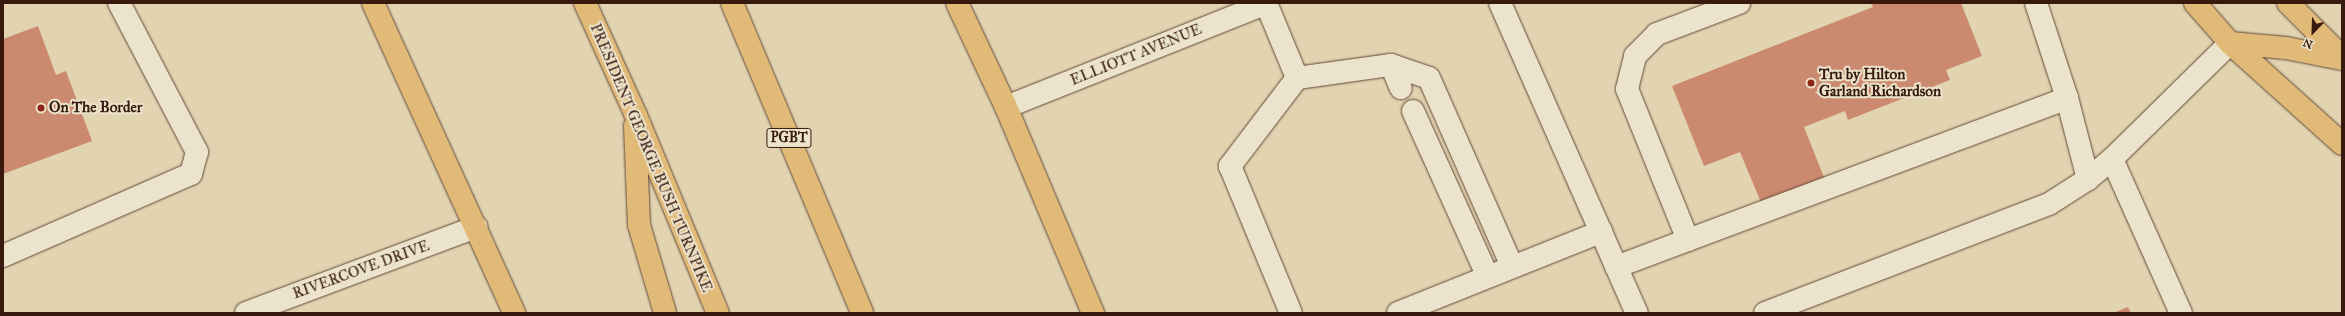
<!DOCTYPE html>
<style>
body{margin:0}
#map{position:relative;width:2345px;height:316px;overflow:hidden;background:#e2d4b1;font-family:"IM FELL Great Primer",serif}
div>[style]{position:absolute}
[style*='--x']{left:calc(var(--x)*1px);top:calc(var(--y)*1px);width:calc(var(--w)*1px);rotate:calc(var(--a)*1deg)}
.building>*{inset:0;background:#cb8a6f}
.roads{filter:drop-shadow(0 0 1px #624837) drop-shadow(0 0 1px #624837)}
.minor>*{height:22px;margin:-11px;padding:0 11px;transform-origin:11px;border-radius:11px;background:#ece3cc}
.major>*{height:22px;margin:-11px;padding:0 11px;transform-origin:11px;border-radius:11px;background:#e1ba78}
.highway>*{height:22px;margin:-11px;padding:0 11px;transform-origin:11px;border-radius:11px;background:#e1ba78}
.dots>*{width:11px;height:11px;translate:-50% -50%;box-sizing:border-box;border:2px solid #ece3cc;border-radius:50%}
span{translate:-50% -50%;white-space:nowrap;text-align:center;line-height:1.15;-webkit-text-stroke:4px #ece3cc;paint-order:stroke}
.shield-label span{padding:1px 3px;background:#ece3cc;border:1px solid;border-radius:3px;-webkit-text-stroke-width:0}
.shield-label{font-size:14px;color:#37190e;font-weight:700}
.street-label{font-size:15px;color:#37190e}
.poi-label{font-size:15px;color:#37190e;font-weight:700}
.left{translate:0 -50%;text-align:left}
.frame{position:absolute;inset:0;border:4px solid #37190e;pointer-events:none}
.north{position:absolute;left:2293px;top:12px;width:40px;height:40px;-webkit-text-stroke:3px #ece3cc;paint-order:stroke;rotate:203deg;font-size:11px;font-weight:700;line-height:16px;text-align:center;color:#37190e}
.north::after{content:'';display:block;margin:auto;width:14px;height:18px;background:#37190e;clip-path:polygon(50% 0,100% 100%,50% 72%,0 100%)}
</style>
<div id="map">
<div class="building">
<i style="clip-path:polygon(1871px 3px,1961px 3px,1982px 56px,1946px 70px,1950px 80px,1848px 120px,1845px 111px,1804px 127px,1825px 180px,1762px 205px,1740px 152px,1704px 166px,1672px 86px,1873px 7px)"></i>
<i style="clip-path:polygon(38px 26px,56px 75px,66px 71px,92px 141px,3px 174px,3px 39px)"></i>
<i style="clip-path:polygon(2128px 307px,2131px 313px,2113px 313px)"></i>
</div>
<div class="roads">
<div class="minor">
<i style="--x:1266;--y:3;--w:81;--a:67.5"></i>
<i style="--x:1297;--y:78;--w:111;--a:127.3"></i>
<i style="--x:1230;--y:166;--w:159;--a:67.5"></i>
<i style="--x:1500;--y:3;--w:339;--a:66.2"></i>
<i style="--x:2036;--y:3;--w:100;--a:71.9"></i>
<i style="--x:2067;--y:98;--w:84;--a:75.5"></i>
<i style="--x:1391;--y:65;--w:40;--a:18.9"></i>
<i style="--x:1429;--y:78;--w:206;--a:66.2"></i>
<i style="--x:1297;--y:78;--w:95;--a:-7.9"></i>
<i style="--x:1391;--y:65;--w:25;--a:67"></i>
<i style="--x:1006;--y:107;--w:281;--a:-21.7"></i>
<i style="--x:1413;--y:111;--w:180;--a:65.7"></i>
<i style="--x:2112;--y:159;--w:169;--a:65.9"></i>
<i style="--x:1688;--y:240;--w:405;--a:-20.5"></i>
<i style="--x:3;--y:256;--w:205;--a:-23.6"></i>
<i style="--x:191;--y:174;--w:23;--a:-75"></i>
<i style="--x:197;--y:152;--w:168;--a:-117.6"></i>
<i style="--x:1616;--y:267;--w:77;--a:-20.6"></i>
<i style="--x:1688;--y:240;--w:163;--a:-112"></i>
<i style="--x:1627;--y:89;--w:34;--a:-76"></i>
<i style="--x:1635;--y:56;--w:31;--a:-45"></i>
<i style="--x:1657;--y:34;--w:88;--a:-20.7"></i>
<i style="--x:246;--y:313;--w:246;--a:-20.5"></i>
<i style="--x:1398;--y:313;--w:219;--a:-21.8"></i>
<i style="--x:1765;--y:313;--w:304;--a:-21"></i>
<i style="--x:2049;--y:204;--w:46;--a:-32.7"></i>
<i style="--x:2088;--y:179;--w:31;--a:-40"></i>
<i style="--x:2112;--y:159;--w:165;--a:-44.5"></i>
</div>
<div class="major">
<i style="--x:373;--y:3;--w:341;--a:65.5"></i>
<i style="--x:957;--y:3;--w:115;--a:64.8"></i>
<i style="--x:1006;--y:107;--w:224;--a:67.1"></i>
<i style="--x:2195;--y:3;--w:53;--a:48.8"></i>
<i style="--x:2230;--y:43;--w:151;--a:42"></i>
<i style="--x:2288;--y:3;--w:76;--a:45"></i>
<i style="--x:2230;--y:43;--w:56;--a:5.1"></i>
<i style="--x:2286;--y:48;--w:57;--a:11.1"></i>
</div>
<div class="highway">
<i style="--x:585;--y:3;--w:121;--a:65.6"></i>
<i style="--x:635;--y:113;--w:217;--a:67.5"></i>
<i style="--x:732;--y:3;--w:336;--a:67.2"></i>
<i style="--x:635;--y:126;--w:99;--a:87.7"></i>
<i style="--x:639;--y:225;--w:92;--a:73.5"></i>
</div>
</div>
<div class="dots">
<i style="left:1811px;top:83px;background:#8f2418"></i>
<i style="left:41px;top:108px;background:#8f2418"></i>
</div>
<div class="shield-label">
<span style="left:789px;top:138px">PGBT</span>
</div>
<div class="street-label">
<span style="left:1136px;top:55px;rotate:-22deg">ELLIOTT AVENUE</span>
<span style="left:651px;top:158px;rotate:67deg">PRESIDENT GEORGE BUSH TURNPIKE</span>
<span style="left:361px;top:270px;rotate:-20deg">RIVERCOVE DRIVE</span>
</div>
<div class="poi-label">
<span class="left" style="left:1819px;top:83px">Tru by Hilton<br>Garland Richardson</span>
<span class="left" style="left:49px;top:108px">On The Border</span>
</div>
<div class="frame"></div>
<div class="north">N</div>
</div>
